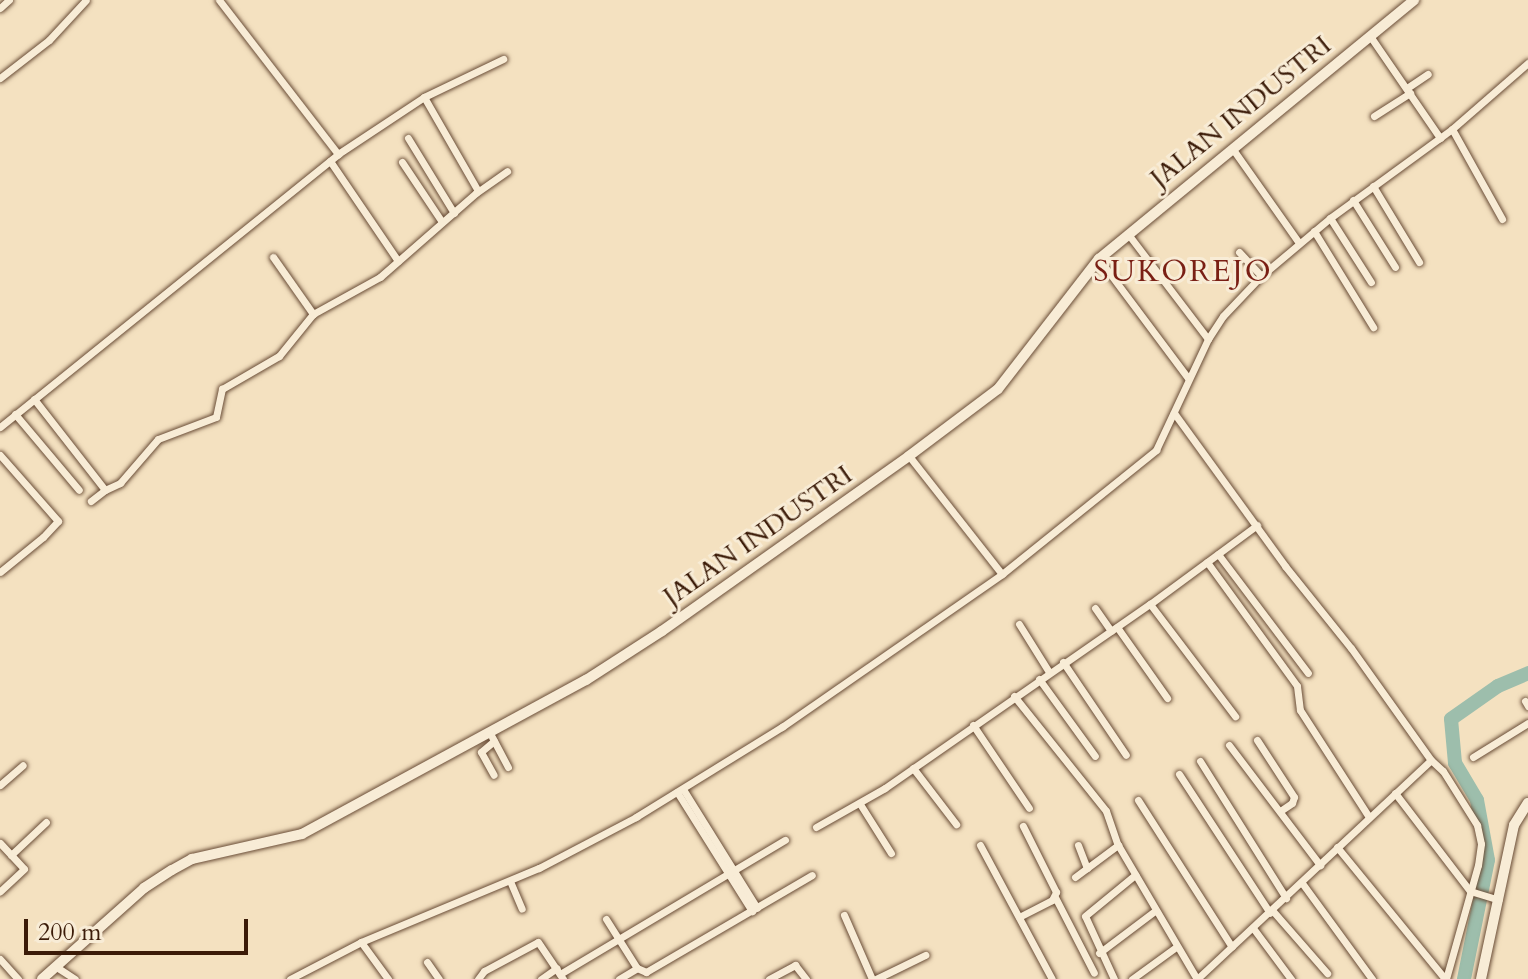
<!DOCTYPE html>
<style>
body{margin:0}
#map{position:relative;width:1528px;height:979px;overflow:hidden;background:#f4e1c0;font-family:Cardo,serif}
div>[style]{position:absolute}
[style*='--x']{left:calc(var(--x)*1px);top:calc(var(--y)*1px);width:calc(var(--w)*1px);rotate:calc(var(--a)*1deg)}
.river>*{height:14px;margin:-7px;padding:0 7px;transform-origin:7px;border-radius:7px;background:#9dbeac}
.roads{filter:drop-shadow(0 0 2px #694c36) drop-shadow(0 0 2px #694c36)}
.street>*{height:7px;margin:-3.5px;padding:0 3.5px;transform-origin:3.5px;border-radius:3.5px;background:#f8ecd6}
.secondary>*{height:10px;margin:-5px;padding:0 5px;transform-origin:5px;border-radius:5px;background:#f8ecd6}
span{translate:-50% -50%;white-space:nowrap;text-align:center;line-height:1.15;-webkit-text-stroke:6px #f8ecd6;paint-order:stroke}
.street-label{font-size:26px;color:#3b1b08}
.quarter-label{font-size:30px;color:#7a1f14;letter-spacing:2px}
.scale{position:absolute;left:24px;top:919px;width:224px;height:36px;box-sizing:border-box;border:4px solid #3b1b08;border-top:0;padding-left:10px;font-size:24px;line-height:28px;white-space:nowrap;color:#3b1b08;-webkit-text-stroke:6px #f8ecd6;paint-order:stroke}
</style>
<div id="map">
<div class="river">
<i style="--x:1464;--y:979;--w:121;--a:-78.6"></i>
<i style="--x:1488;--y:860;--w:61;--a:-100.4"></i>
<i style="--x:1477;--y:800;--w:43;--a:-120.7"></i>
<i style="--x:1455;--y:763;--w:44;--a:-95.2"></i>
<i style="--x:1451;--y:719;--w:57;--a:-35.1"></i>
<i style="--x:1498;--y:686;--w:33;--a:-23"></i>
</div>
<div class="roads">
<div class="street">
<i style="--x:219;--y:0;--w:195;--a:52.3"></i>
<i style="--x:0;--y:8;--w:12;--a:-42"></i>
<i style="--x:1370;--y:36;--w:124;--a:55.5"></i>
<i style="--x:0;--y:78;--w:62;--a:-37.8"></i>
<i style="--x:49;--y:40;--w:54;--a:-47.2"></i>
<i style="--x:1407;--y:88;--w:25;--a:-34"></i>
<i style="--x:424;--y:97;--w:108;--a:60.1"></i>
<i style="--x:1374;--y:116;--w:43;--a:-32.6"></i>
<i style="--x:1452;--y:129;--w:103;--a:60.9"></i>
<i style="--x:408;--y:138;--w:88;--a:58.5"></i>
<i style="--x:1232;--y:148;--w:116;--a:54.8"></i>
<i style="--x:330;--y:161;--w:121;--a:55.8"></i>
<i style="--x:402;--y:162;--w:72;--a:56.3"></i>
<i style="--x:1373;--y:186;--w:89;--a:58.8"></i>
<i style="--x:1353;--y:200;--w:79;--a:57.9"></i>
<i style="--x:1330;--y:218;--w:76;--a:57.4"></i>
<i style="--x:1314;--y:231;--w:113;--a:58.4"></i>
<i style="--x:1128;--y:234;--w:132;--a:52.7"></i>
<i style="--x:1239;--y:252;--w:33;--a:47"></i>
<i style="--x:273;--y:257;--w:70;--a:54.9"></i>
<i style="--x:1099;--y:259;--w:149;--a:53.2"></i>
<i style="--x:34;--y:399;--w:115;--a:52"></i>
<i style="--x:105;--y:490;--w:18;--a:142"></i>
<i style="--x:1174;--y:413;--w:189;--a:54"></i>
<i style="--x:1285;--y:566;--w:105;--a:51.2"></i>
<i style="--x:1351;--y:648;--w:138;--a:54.5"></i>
<i style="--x:1431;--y:760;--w:16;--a:43"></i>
<i style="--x:1443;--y:771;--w:64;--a:57.8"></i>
<i style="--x:1477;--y:825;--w:19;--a:78"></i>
<i style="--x:1481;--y:844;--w:21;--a:98"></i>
<i style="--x:1478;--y:865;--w:118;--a:105.7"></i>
<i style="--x:15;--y:414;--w:99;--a:49.9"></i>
<i style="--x:0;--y:427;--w:434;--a:-38.9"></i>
<i style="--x:338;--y:154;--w:103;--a:-33.5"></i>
<i style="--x:424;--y:97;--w:88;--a:-25.7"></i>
<i style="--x:0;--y:455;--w:88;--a:48.7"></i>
<i style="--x:58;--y:521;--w:22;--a:133"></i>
<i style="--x:43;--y:537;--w:55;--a:140.9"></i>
<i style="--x:909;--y:456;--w:150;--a:51.8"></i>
<i style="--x:105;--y:490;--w:17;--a:-25"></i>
<i style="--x:120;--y:483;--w:58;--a:-49.2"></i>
<i style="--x:158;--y:439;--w:62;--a:-20.8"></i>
<i style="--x:216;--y:417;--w:29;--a:-78"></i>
<i style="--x:222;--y:389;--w:66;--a:-30.1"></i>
<i style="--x:279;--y:356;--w:54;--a:-51"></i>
<i style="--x:313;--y:314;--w:77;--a:-28.9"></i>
<i style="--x:380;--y:277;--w:128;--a:-41.2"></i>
<i style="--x:476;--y:193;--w:38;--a:-35"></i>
<i style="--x:1218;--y:554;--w:149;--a:52.9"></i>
<i style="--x:1207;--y:562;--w:153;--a:54"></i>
<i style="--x:1297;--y:686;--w:24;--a:83"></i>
<i style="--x:1300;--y:710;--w:127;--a:57.2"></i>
<i style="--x:1150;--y:604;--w:141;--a:52.8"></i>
<i style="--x:1095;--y:608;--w:28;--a:55"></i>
<i style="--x:1019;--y:624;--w:57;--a:58"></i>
<i style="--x:1117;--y:627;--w:87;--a:54.8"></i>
<i style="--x:1063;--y:662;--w:112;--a:55.9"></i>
<i style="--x:1039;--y:679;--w:95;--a:54"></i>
<i style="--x:1014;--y:696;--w:147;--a:51.3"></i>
<i style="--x:1106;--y:811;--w:36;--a:71"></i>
<i style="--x:1118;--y:845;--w:156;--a:59.5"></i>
<i style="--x:1525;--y:701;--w:6;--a:59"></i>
<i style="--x:973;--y:725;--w:100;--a:56"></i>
<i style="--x:492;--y:737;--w:34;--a:62"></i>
<i style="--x:1257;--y:740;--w:68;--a:57"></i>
<i style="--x:1294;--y:797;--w:6;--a:108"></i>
<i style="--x:1292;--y:803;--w:14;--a:146"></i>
<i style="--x:494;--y:741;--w:17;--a:140"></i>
<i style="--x:481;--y:752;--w:26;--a:61"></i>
<i style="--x:1229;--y:745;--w:151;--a:52.8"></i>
<i style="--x:1473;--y:757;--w:65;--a:-31.7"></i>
<i style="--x:1200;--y:761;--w:162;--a:57.9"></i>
<i style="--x:913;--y:768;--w:71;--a:52.5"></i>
<i style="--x:1179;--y:774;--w:166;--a:56.8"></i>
<i style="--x:0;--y:785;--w:30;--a:-41"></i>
<i style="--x:683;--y:789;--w:140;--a:58.1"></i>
<i style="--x:677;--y:792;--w:141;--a:57.8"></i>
<i style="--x:1395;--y:793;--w:123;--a:52.6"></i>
<i style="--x:1138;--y:800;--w:174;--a:57.4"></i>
<i style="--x:860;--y:804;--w:58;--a:57.7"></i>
<i style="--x:816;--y:827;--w:79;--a:-29.5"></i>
<i style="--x:885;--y:788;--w:323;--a:-34.8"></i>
<i style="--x:1150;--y:604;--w:133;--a:-36.4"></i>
<i style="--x:0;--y:843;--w:35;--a:47"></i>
<i style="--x:24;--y:869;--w:33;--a:137"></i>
<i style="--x:980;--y:845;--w:152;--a:61.8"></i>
<i style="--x:1078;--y:845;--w:25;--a:69"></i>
<i style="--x:1337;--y:847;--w:171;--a:50.7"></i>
<i style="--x:11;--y:855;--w:48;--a:-43.3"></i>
<i style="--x:1075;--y:877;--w:54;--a:-36.7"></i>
<i style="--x:510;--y:881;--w:30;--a:67"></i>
<i style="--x:1302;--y:883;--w:119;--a:53.9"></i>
<i style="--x:1470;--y:891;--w:30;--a:17"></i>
<i style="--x:1055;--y:897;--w:85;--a:62.8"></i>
<i style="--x:1272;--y:910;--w:84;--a:48.9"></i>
<i style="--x:844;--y:915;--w:70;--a:66.4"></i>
<i style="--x:1019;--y:917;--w:37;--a:-27"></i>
<i style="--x:1052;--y:900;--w:9;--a:-63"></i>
<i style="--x:1056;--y:892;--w:74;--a:-116.6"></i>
<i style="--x:606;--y:919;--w:58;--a:57.7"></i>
<i style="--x:637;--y:968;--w:10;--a:24"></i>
<i style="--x:646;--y:972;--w:192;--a:-30.3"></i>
<i style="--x:1253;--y:928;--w:64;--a:53.3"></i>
<i style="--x:361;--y:942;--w:46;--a:53.9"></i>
<i style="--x:1099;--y:953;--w:71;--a:-37"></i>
<i style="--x:0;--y:959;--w:27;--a:48"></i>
<i style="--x:427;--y:962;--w:21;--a:55"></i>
<i style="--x:58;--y:968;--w:20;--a:33"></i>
<i style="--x:560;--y:974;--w:262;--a:-30.8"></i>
<i style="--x:290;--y:979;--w:80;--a:-27.5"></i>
<i style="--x:361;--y:942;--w:193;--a:-22.6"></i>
<i style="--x:539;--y:868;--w:110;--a:-27.7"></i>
<i style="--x:636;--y:817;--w:172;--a:-31.7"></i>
<i style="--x:782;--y:727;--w:268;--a:-34.8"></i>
<i style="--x:1002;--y:574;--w:198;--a:-38.8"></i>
<i style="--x:1156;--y:450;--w:123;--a:-64.9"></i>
<i style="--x:1208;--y:339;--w:27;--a:-57"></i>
<i style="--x:1223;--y:316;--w:55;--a:-46.5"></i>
<i style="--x:1261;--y:276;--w:90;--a:-40"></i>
<i style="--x:1330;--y:218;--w:151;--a:-36.1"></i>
<i style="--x:1452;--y:129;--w:101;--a:-41"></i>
<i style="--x:478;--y:979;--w:10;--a:-53"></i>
<i style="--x:484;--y:971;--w:61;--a:-28.2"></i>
<i style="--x:538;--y:942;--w:45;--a:56"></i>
<i style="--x:541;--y:979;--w:19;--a:-35"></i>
<i style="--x:619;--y:979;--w:21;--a:-31"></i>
<i style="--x:769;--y:979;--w:30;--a:-28"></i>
<i style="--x:795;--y:965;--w:18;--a:52"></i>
<i style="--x:876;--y:979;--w:55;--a:-26.1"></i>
<i style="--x:1114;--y:979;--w:69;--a:-114.7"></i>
<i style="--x:1085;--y:916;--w:65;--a:-39.4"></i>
<i style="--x:1132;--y:979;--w:54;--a:-36"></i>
<i style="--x:1197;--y:979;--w:320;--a:-43.1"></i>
</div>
<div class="secondary">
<i style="--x:42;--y:979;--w:137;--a:-41.7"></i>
<i style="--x:144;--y:888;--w:33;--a:-33"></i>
<i style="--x:172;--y:870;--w:23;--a:-29"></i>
<i style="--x:192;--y:859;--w:113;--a:-12.8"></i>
<i style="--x:302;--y:834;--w:323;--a:-28.5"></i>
<i style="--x:586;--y:680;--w:90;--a:-32.8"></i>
<i style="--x:662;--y:631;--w:303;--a:-35.3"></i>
<i style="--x:909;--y:456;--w:111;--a:-37"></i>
<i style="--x:998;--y:389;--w:165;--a:-52.2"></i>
<i style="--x:1099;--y:259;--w:408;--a:-39.4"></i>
<i style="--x:1481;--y:979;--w:157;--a:-77.9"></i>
<i style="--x:1514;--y:825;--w:26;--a:-58"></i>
</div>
</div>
<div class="street-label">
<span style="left:1241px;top:112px;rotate:-39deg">JALAN INDUSTRI</span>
<span style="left:758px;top:536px;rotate:-35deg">JALAN INDUSTRI</span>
</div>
<div class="quarter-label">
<span style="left:1183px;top:272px">SUKOREJO</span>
</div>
<div class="scale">200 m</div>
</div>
